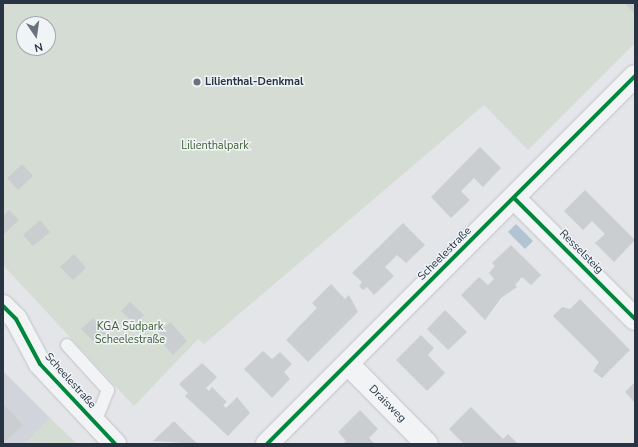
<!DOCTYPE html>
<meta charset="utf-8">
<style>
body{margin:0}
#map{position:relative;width:638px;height:447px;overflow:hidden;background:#e3e5e8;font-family:"Nunito Sans",sans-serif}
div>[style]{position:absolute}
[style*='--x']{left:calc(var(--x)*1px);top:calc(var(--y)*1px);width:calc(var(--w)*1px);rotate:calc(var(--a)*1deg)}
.built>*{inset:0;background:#d1d5db}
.green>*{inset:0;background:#d4dcd3}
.water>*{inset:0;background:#b0c4d4}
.building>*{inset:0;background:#cbced1}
.roads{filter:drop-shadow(0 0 1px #c1c3c6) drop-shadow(0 0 1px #c1c3c6)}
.service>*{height:12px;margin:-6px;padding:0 6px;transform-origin:6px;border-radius:6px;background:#f2f3f5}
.minor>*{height:22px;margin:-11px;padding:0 11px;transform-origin:11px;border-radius:11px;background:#f2f3f5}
.cycleway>*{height:4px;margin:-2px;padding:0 2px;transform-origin:2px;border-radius:2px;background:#00873e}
.dots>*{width:11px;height:11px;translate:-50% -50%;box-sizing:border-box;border:2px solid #f0f4f7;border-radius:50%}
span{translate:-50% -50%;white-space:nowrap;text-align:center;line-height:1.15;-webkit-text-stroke:3px #f0f4f7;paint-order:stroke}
.poi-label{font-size:11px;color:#283443;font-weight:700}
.left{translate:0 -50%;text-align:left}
.park-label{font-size:11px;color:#405f35}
.street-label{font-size:11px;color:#283443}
.frame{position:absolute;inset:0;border:4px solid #283443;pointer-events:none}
.north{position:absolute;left:16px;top:16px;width:40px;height:40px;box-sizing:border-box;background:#f0f4f7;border:1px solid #a0a7af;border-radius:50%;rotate:167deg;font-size:11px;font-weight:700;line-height:16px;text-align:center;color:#283443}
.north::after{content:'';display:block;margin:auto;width:14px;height:18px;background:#69727d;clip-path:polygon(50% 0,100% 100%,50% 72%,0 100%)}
</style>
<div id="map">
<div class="built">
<i style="clip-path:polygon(3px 371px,50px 418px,25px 444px,3px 444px)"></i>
</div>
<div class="green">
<i style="clip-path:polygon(evenodd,3px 3px,635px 3px,635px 43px,528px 150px,484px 105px,204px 344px,198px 339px,134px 406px,3px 265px,3px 3px,24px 24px,48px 24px,48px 48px,24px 48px,24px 24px)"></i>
<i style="clip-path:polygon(50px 418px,77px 444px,25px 444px)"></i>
</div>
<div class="water">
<i style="clip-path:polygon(516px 224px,533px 241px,525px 249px,508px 232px)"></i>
</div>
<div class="building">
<i style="clip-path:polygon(624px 3px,635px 3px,635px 14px)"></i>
<i style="clip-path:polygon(480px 147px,501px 168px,483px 187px,474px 178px,461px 191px,470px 200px,451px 218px,431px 197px)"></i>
<i style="clip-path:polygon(22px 164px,33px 176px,18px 190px,7px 178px)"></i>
<i style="clip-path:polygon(585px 190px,635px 240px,614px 262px,595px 243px,605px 234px,592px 221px,583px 230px,564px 211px)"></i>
<i style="clip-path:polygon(9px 210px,19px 220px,3px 235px,3px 216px)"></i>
<i style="clip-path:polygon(40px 220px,50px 232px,33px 246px,23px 235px)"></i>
<i style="clip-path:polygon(403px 223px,425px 245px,406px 263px,397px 255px,385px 267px,394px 276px,374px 295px,367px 287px,363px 290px,359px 286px,362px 282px,352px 273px)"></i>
<i style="clip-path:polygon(511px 245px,541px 275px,531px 285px,522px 277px,515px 285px,517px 287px,501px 298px,485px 320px,461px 295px,479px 277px,488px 285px,494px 279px,489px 273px,495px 266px,492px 263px)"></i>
<i style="clip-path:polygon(74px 254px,86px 268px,73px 280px,60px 267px)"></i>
<i style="clip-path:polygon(331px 284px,345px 299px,349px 295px,358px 312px,308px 362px,286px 340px,317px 308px,312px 303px)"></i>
<i style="clip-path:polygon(580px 299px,630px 350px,602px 378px,593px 371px,599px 362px,553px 316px,562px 307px,570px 309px)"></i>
<i style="clip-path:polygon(130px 302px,144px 315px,135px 324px,121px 311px)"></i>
<i style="clip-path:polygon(445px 310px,467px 332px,448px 350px,427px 329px)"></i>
<i style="clip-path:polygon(93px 318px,106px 334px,96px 344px,81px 329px)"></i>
<i style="clip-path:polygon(170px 322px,187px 341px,173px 355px,161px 342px,165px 339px,159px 332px)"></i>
<i style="clip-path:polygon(421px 335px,434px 348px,428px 355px,445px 373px,427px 391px,396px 360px)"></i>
<i style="clip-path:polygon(263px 351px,272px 359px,280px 352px,292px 364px,284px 372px,290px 379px,272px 398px,244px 369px)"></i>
<i style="clip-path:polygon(202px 363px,217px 377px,206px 388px,209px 391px,212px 387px,227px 402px,223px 405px,226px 408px,237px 397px,250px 413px,228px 436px,185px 396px,188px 393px,179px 384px)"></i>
<i style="clip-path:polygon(635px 382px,635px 403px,625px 392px)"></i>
<i style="clip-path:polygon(3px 403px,23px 425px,3px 444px)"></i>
<i style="clip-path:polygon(471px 407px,503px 439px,508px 434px,517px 443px,464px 444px,449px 429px)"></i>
<i style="clip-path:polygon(360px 410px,378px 429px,369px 438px,375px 444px,343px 444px,346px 441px,338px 432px)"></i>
<i style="clip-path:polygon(174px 421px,188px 435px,198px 444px,153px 441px)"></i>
</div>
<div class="roads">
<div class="service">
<i style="--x:67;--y:345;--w:61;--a:47.7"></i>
<i style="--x:108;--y:390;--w:35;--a:112"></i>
</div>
<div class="minor">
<i style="--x:514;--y:198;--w:171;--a:45"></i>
<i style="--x:3;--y:306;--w:18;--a:45"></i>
<i style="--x:16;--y:319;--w:51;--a:61.9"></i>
<i style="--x:40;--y:364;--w:110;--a:46.8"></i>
<i style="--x:348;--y:364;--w:112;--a:45.4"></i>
<i style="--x:267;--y:444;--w:520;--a:-45"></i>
</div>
</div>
<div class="cycleway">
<i style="--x:514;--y:198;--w:171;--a:45"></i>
<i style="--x:3;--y:306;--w:18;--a:45"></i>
<i style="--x:16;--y:319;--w:51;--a:61.9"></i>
<i style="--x:40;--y:364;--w:110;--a:46.8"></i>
<i style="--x:267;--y:444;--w:520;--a:-45"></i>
</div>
<div class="dots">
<i style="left:197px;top:82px;background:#69727d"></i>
</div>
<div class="poi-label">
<span class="left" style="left:205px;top:82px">Lilienthal-Denkmal</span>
</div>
<div class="park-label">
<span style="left:215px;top:146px">Lilienthalpark</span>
<span style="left:130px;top:334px">KGA Südpark<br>Scheelestraße</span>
</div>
<div class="street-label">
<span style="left:581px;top:252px;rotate:45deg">Resselsteig</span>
<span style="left:445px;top:254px;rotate:-45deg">Scheelestraße</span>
<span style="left:70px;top:381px;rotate:48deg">Scheelestraße</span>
<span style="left:387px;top:404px;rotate:45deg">Draisweg</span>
</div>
<div class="frame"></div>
<div class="north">N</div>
</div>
